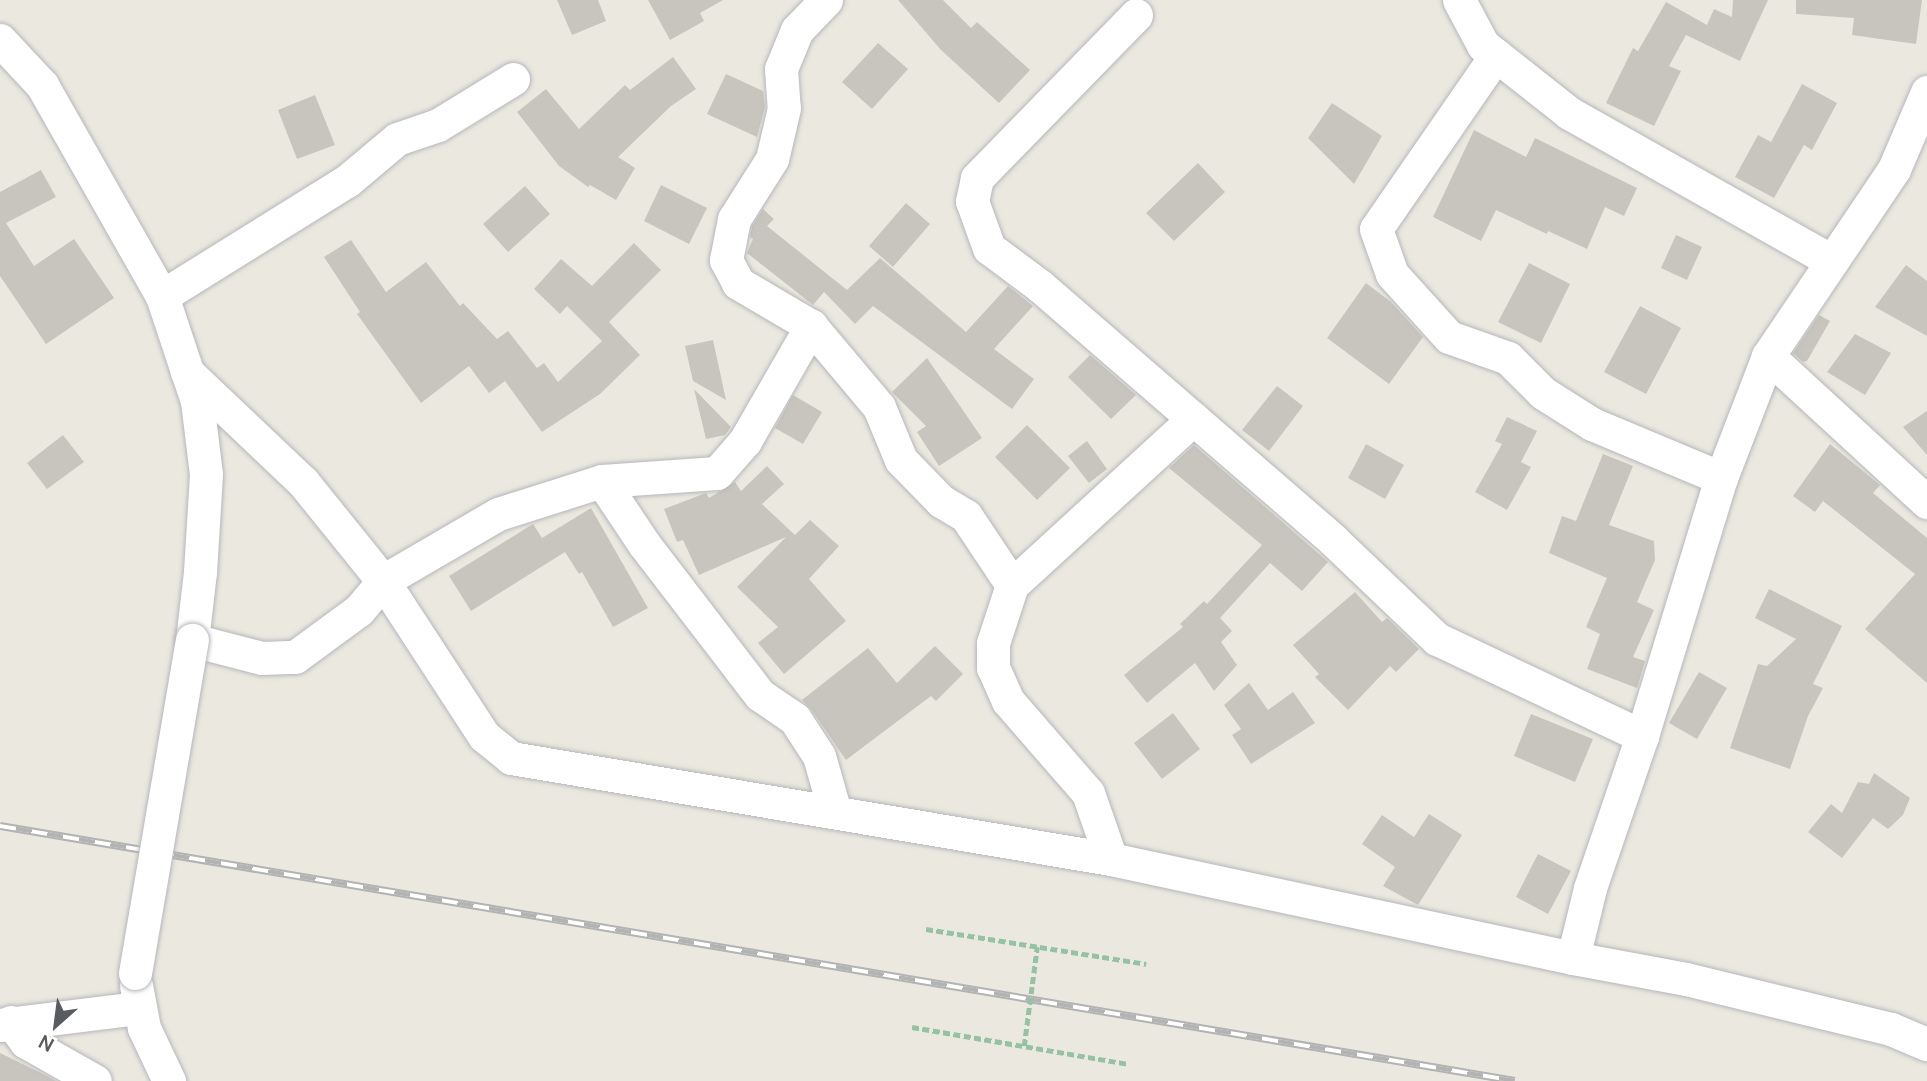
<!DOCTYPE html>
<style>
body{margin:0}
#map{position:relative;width:1927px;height:1081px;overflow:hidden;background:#ebe9df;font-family:Manrope,sans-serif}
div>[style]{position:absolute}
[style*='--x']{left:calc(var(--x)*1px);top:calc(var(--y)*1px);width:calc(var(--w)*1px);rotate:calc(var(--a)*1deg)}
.building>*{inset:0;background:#c8c5be}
.path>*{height:4.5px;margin-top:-2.25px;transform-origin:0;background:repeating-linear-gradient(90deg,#95c2a3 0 7px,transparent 0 10.5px)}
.roads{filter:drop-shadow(0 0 2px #b5b7bc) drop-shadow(0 0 2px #b5b7bc)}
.minor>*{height:33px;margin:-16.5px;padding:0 16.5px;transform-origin:16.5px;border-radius:16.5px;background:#fff}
.rail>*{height:8px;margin-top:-4px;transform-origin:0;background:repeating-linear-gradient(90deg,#fff 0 16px,#b2b3b3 0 32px);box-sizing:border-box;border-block:2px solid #b2b3b3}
.path-bridge>*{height:4.5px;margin-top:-2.25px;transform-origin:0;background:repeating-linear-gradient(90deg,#95c2a3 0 7px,transparent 0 10.5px)}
.bridges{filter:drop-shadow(0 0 2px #b5b7bc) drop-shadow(0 0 2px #b5b7bc)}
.minor-bridge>*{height:33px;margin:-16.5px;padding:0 16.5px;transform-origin:16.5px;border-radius:16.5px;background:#fff}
span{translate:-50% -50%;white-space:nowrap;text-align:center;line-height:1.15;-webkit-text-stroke:5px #fff;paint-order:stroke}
.north{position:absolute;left:21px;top:990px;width:70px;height:70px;-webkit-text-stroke:5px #fff;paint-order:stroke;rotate:208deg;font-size:19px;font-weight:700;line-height:28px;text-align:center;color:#585b60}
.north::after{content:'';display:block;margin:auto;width:24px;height:32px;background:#585b60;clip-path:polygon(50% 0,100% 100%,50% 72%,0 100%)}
</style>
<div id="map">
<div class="building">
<i style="clip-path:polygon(557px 0,598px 0,606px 21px,572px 35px)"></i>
<i style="clip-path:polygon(648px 0,723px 0,700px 13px,704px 21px,670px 40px)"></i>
<i style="clip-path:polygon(898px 0,943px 0,971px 28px,977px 22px,1030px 70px,999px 103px,941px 50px)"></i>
<i style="clip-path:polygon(1733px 0,1768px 0,1740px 61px,1686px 35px,1669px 66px,1681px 71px,1654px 126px,1606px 103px,1633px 48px,1638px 51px,1666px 2px,1707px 25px,1714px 9px,1732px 17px)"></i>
<i style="clip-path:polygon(1796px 0,1922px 0,1916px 44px,1852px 35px,1854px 18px,1796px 14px)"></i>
<i style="clip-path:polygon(878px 43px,908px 69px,872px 109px,842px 82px)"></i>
<i style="clip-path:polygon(673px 57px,696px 89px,671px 106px,618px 157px,635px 168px,616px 200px,590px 185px,588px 187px,559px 166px,517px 112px,546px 89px,579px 129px,625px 85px,630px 90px)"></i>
<i style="clip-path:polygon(726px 74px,763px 91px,765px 107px,757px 137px,707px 114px)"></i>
<i style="clip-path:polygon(1802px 84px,1837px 103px,1812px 150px,1804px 145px,1774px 198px,1735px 177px,1758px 135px,1771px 142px)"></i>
<i style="clip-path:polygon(315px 95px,335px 145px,297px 159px,278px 110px)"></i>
<i style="clip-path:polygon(1332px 103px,1382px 136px,1354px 184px,1308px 138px)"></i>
<i style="clip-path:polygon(1474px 130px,1526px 157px,1535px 138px,1637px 188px,1624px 216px,1605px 207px,1587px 249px,1548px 231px,1547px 234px,1496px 210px,1481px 241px,1433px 217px)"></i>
<i style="clip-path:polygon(1198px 163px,1225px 192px,1174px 241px,1146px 213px)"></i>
<i style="clip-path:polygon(41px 170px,56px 197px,6px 223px,34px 266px,74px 239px,114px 298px,46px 344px,0 276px,0 192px)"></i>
<i style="clip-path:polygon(661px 185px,707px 208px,689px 244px,644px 221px)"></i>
<i style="clip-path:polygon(525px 186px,550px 214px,508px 252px,483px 224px)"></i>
<i style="clip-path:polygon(906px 203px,930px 224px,893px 267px,869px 246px)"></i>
<i style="clip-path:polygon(763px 209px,774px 219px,767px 226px,847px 290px,880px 258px,966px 332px,1008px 286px,1033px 306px,994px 349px,1034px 379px,1012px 409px,873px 306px,855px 324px,824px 292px,813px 305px,747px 253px,753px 239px,750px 237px,752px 226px)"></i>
<i style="clip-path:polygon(1676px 235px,1702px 247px,1687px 280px,1661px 268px)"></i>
<i style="clip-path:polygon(351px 240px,386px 292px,426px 262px,460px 306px,463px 303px,497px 339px,508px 331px,537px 368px,544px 363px,558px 382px,602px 341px,567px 306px,560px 314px,534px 289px,561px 259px,592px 286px,634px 243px,661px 270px,609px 322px,640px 355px,600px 394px,542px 432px,505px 381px,489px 393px,469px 366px,421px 403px,357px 314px,360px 312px,324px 257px)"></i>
<i style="clip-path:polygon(1529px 263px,1570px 284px,1541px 343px,1498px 322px)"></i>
<i style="clip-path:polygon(1906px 265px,1927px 281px,1927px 336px,1875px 307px)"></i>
<i style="clip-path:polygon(1366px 283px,1391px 302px,1423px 337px,1389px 384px,1327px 338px)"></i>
<i style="clip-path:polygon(1640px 306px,1681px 328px,1646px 394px,1604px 372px)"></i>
<i style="clip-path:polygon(1819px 315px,1830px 321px,1807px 361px,1803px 362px,1793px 353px)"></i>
<i style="clip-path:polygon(1855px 334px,1891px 353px,1865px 395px,1827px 372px)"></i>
<i style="clip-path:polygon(713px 340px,726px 400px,693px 381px,685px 346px)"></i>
<i style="clip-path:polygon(1090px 355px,1136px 395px,1111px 419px,1068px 377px)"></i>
<i style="clip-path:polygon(927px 358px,982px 438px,939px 466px,917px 432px,926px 426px,892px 392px)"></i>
<i style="clip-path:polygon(1277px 386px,1303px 406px,1269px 451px,1242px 430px)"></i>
<i style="clip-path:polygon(694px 389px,731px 427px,725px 435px,706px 439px)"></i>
<i style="clip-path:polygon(793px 395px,822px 412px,803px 444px,775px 428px)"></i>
<i style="clip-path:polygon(1927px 411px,1927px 455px,1903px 427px)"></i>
<i style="clip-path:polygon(1507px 417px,1537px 431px,1521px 462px,1531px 467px,1507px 510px,1475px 492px,1502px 444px,1495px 441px)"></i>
<i style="clip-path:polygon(1027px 425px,1070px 468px,1037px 500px,995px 457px)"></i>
<i style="clip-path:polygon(63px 435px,84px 462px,47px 489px,27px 463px)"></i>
<i style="clip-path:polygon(1087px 441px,1107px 469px,1089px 483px,1068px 456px)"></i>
<i style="clip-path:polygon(1366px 444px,1404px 465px,1385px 499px,1348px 478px)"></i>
<i style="clip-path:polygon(1830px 444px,1880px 485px,1873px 493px,1927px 538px,1927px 683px,1865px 629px,1915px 574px,1823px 501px,1815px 512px,1793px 496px)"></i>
<i style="clip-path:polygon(1194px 445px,1328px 562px,1302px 591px,1270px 563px,1220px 618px,1232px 631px,1221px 642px,1237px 665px,1214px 691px,1195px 663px,1147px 703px,1124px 675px,1183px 627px,1180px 624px,1204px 601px,1207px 604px,1262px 545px,1169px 468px)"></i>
<i style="clip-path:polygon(1603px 454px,1633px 466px,1609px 525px,1654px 541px,1655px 560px,1637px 602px,1654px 610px,1633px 657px,1645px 661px,1637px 688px,1587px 669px,1600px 634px,1586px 627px,1607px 578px,1549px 553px,1562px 516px,1576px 521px)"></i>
<i style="clip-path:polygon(767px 466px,784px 484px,762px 504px,795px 535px,810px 520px,839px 546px,809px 579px,846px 621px,784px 674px,758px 643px,778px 627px,737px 587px,786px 537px,699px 575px,683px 540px,677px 542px,664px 509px,706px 493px,709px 498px,735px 482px,741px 491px)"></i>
<i style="clip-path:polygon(591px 508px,648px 608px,613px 627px,582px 572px,579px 574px,565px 552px,471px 611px,449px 576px,533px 524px,542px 538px)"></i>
<i style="clip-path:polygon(1769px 589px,1842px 626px,1813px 684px,1823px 688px,1808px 716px,1790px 769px,1730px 748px,1758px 664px,1767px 666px,1796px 639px,1755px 618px)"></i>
<i style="clip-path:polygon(1355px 592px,1382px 622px,1387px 618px,1419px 649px,1396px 672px,1390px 666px,1348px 710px,1315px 677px,1319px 674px,1293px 645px)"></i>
<i style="clip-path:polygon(935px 646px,963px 674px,936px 701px,931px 696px,846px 760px,811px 709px,802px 700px,868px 648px,897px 683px)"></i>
<i style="clip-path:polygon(1699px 672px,1727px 688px,1697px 739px,1669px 723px)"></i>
<i style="clip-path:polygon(1249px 683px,1268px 710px,1293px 692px,1315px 723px,1251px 764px,1232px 735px,1241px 729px,1224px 705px)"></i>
<i style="clip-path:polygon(1173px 713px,1200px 749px,1162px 779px,1134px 743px)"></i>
<i style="clip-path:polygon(1531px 714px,1593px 739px,1575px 782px,1514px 756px)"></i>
<i style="clip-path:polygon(1874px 773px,1910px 798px,1903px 815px,1888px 829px,1873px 818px,1842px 858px,1808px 832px,1831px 804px,1842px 813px,1858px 782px,1869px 784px)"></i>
<i style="clip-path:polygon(1429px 814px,1462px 835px,1418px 905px,1383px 886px,1395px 867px,1362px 844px,1382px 815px,1414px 837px)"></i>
<i style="clip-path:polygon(1538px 854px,1571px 871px,1548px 914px,1516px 897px)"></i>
<i style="clip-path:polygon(0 1053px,45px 1075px,56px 1081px,0 1081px)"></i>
</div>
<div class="path">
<i style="--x:926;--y:929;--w:223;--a:9"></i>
<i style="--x:912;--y:1027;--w:219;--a:9.7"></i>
</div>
<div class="roads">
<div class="minor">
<i style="--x:826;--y:0;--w:42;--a:134"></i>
<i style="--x:797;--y:30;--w:42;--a:112.3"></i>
<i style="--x:781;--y:69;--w:39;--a:86"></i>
<i style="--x:784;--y:108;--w:52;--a:103.2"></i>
<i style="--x:772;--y:159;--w:71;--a:122.3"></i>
<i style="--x:734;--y:219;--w:42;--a:101"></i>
<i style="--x:726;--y:260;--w:26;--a:62"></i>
<i style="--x:738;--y:283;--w:85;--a:30.5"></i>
<i style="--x:811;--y:326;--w:106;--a:50"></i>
<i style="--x:879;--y:407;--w:57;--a:67.5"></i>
<i style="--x:901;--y:460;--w:57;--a:45.7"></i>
<i style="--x:941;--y:501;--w:29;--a:31"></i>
<i style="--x:966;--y:516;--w:83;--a:56.3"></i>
<i style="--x:1459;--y:0;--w:51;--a:61.9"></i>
<i style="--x:1483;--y:45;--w:110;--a:38.3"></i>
<i style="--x:1569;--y:113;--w:300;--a:29.4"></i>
<i style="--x:1136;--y:15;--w:228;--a:134.3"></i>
<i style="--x:977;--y:178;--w:24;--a:102"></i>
<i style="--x:972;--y:201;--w:50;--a:70.1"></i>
<i style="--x:989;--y:248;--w:64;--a:36.7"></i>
<i style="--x:1040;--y:286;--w:388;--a:40.9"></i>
<i style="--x:1333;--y:540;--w:144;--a:43.6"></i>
<i style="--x:1437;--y:639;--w:227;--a:25.3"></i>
<i style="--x:0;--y:40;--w:62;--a:47"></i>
<i style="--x:42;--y:85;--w:243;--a:60.4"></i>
<i style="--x:162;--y:296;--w:111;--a:71.6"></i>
<i style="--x:197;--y:401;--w:74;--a:83"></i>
<i style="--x:206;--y:474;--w:98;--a:93.5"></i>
<i style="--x:200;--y:572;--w:68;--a:96.7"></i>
<i style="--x:192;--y:640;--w:72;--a:14.4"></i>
<i style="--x:262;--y:658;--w:33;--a:-2"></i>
<i style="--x:295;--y:657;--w:79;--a:-36.3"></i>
<i style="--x:359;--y:610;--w:38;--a:-50"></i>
<i style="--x:383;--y:581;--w:133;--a:-30.2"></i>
<i style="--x:498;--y:514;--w:109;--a:-17.6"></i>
<i style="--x:602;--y:481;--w:115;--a:-4"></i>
<i style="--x:717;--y:473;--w:43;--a:-48.8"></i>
<i style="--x:745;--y:441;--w:133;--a:-60.1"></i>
<i style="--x:1496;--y:55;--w:211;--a:124.6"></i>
<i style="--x:1376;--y:229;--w:48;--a:70.4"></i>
<i style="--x:1392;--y:274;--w:85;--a:47.9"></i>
<i style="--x:1449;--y:337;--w:63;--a:19.6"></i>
<i style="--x:1508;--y:358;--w:49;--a:45"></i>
<i style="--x:1543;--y:393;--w:58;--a:32.3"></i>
<i style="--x:1592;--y:424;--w:140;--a:22.7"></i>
<i style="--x:162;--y:296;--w:218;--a:-31.9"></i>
<i style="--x:347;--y:181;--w:65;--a:-40"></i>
<i style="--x:397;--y:139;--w:43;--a:-18.9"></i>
<i style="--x:438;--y:125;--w:88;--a:-31.5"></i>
<i style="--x:1768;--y:356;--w:216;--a:42.6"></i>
<i style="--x:187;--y:372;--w:160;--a:43.5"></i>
<i style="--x:303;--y:482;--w:127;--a:51.1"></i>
<i style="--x:383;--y:581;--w:185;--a:56.9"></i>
<i style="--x:484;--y:736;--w:35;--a:39"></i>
<i style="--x:511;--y:758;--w:608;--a:9.56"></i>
<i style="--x:1111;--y:859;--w:472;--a:12.1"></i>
<i style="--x:1573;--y:958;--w:115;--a:10.5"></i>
<i style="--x:1686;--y:979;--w:211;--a:13.7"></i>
<i style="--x:1891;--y:1029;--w:39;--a:23"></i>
<i style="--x:602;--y:481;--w:76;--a:56.3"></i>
<i style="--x:644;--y:544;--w:190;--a:52.5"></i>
<i style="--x:760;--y:695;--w:42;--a:34.4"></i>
<i style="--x:795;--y:719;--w:44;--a:57"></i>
<i style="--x:819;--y:756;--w:58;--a:74.1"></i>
<i style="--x:1111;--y:859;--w:70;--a:-109.2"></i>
<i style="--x:1088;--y:793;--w:122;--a:-131"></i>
<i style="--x:1008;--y:701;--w:36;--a:-114"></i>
<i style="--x:993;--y:668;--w:25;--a:-90"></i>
<i style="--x:993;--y:643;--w:61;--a:-71.9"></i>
<i style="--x:1012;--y:585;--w:246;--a:-42.5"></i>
<i style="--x:1573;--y:958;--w:72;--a:-76.3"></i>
<i style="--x:1590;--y:888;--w:161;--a:-71.1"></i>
<i style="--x:1642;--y:736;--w:270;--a:-73"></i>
<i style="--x:1721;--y:478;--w:131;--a:-68.9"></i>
<i style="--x:1768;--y:356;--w:225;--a:-56"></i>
<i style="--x:1894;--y:169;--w:84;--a:-66.8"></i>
<i style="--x:136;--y:985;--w:44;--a:79.5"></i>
<i style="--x:144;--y:1028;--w:59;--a:64.7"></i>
<i style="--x:11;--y:1022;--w:25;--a:53"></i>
<i style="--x:26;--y:1042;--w:79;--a:29.5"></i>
<i style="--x:0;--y:1025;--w:140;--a:-7"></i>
</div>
</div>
<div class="rail">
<i style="--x:0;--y:826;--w:1536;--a:9.55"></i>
</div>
<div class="path-bridge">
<i style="--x:1024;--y:1046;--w:100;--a:-82.5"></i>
</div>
<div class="bridges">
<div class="minor-bridge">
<i style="--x:135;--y:973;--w:338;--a:-80.3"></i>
</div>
</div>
<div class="north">N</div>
</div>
